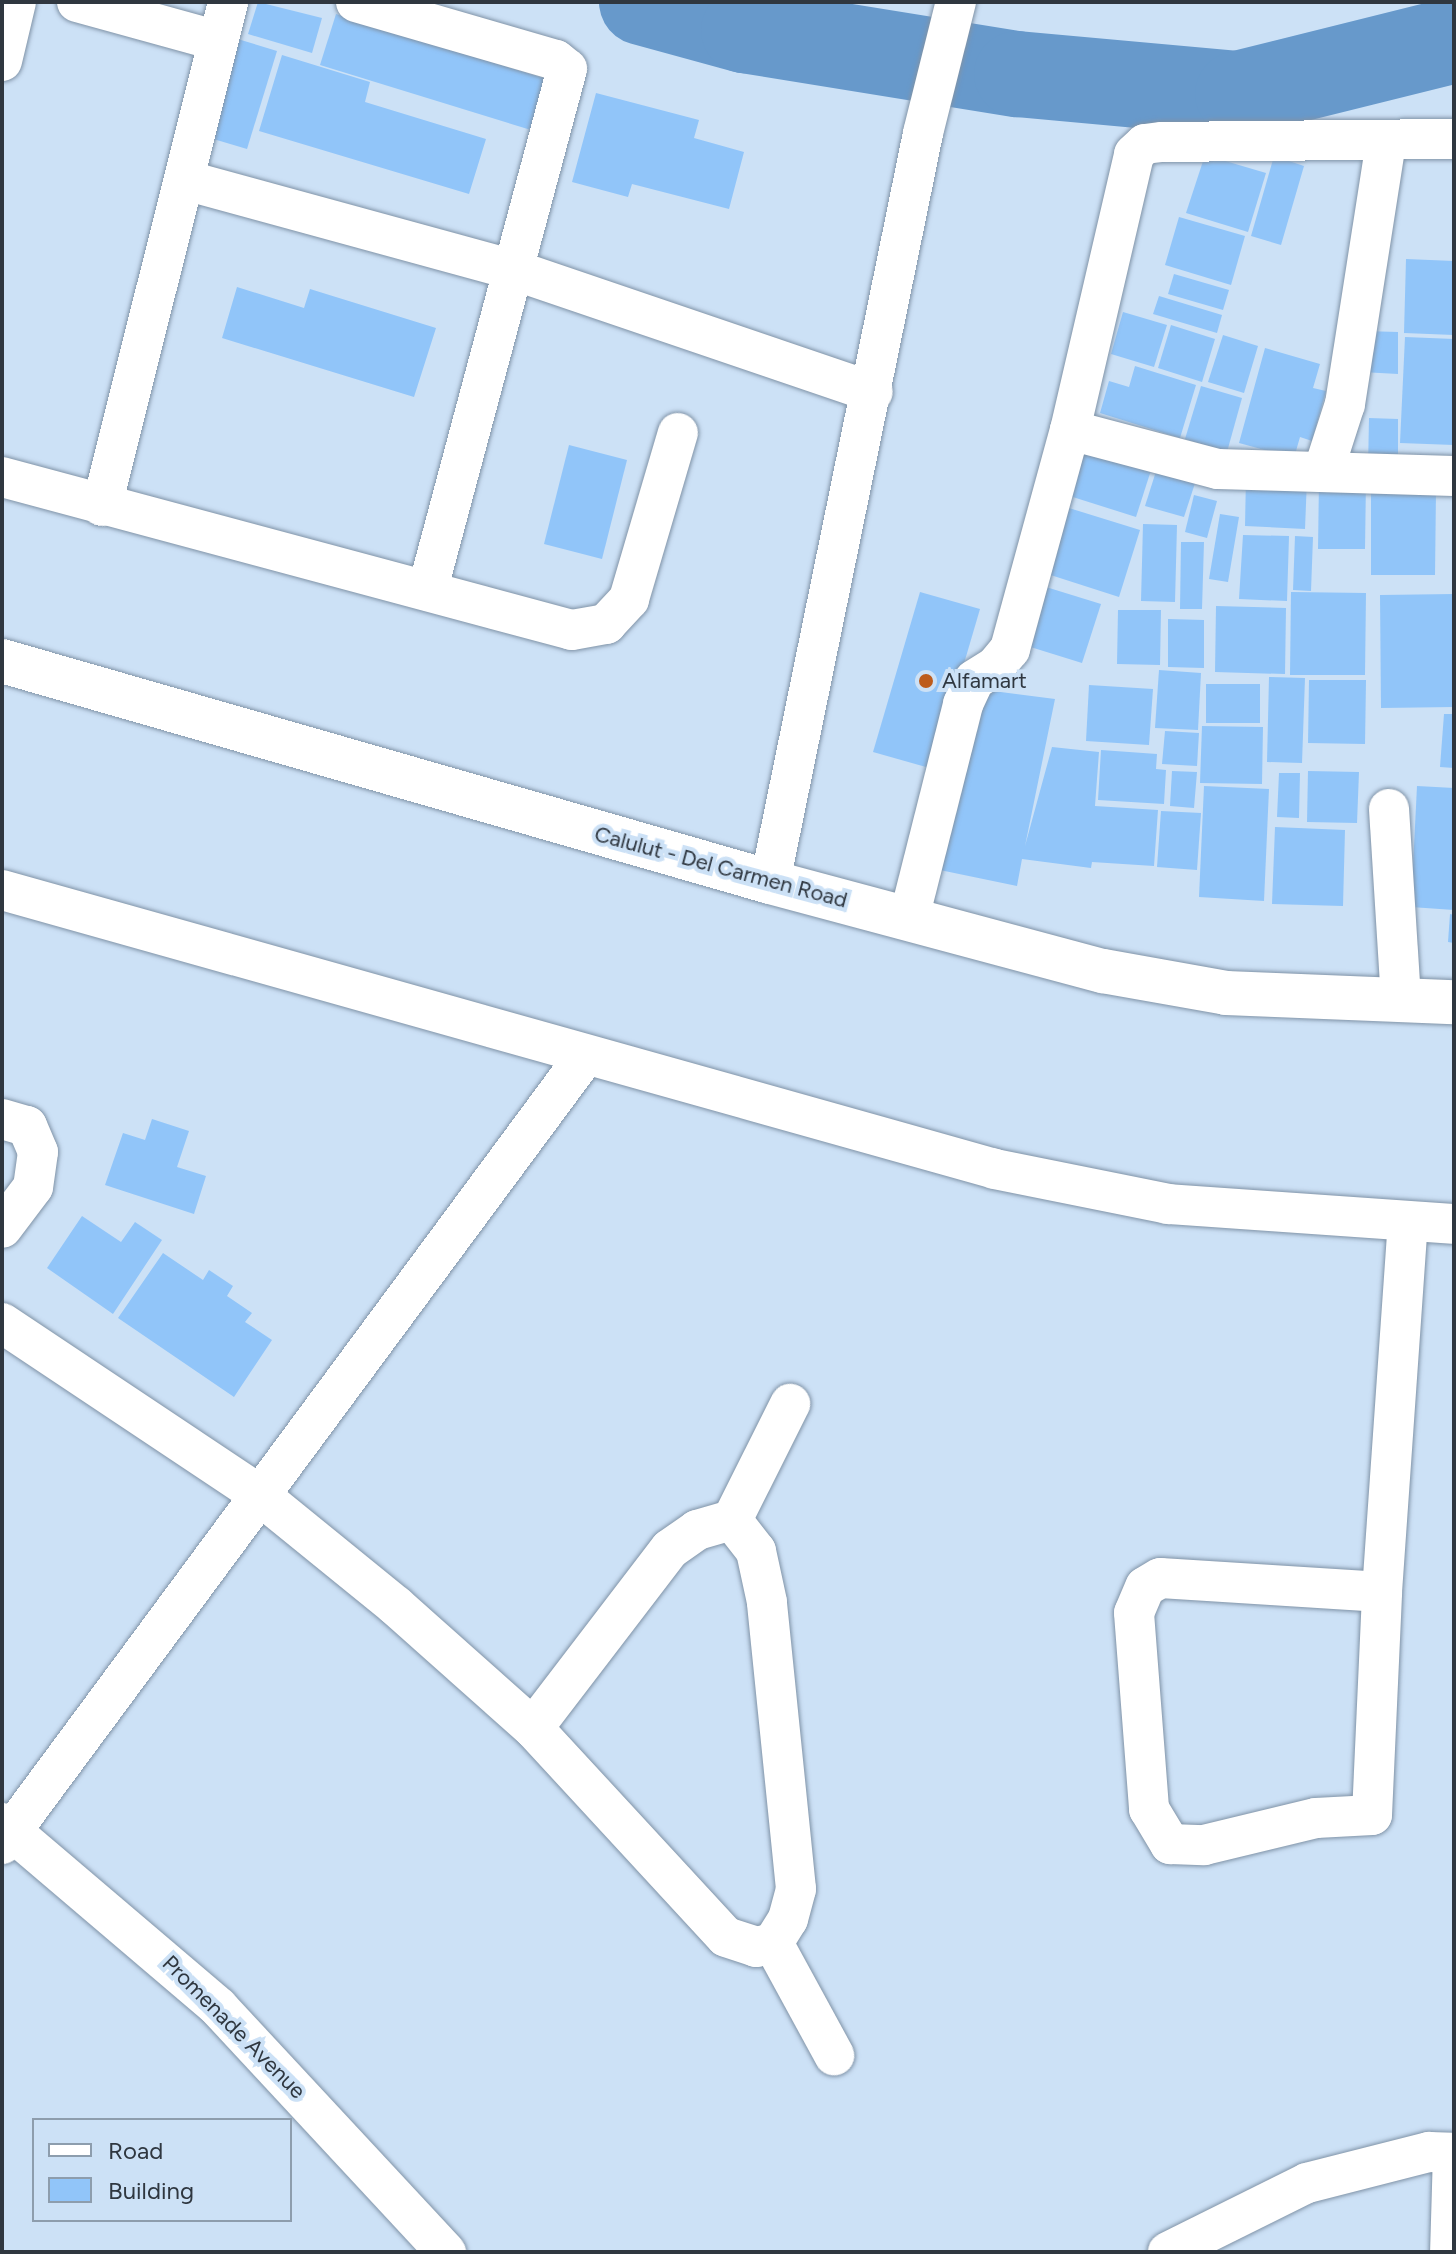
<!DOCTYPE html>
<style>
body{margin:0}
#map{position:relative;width:1456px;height:2254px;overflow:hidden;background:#cce1f6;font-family:Figtree,sans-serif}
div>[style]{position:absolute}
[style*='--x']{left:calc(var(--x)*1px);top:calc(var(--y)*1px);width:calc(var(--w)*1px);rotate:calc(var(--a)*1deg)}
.river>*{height:86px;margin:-43px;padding:0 43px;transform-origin:43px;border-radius:43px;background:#6799cb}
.building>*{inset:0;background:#91c5f9}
.roads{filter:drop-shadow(0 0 2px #8093a7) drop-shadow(0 0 2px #8093a7)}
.street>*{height:40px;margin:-20px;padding:0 20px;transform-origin:20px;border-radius:20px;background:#fff}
.secondary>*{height:44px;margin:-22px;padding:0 22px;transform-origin:22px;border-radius:22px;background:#fff}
.dots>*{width:22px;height:22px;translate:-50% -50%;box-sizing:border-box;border:4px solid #cce1f6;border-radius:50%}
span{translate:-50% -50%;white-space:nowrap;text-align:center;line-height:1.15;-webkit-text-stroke:8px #cce1f6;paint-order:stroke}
.poi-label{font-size:22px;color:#2f3740}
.left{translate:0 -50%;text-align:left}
.street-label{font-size:22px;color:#2f3740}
.frame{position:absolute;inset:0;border:4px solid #2f3740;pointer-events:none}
.legend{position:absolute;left:32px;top:2118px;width:260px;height:104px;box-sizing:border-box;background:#cce1f6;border:2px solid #8d9dad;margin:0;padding:10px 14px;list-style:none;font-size:24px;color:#2f3740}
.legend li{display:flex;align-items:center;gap:16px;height:40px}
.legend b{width:40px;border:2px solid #8d9dad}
</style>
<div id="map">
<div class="river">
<i style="--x:642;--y:2;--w:106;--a:15.4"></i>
<i style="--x:744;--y:30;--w:277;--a:9.2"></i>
<i style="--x:1017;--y:74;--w:222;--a:5.2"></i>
<i style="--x:1238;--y:94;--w:223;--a:-14"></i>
</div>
<div class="building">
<i style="clip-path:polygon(258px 2px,322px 18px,312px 53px,248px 34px)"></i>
<i style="clip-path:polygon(336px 14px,546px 79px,531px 130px,320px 65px)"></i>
<i style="clip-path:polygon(231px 37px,277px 51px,247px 149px,200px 135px)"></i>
<i style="clip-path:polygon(282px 55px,370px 82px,365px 102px,486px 139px,469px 194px,259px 131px)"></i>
<i style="clip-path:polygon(596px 93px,699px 120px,694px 138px,744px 152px,729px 209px,632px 184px,628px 197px,572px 182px)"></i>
<i style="clip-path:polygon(1205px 155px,1266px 173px,1248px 232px,1186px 213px)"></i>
<i style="clip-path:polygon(1274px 156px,1304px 166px,1281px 245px,1251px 236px)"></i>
<i style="clip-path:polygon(1179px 217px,1245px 236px,1231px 285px,1165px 265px)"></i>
<i style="clip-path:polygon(1406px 259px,1454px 261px,1454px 335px,1404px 333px)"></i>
<i style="clip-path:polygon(1174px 274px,1229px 290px,1223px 310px,1168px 294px)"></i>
<i style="clip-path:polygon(237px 287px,304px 308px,310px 289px,436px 328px,414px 397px,222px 338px)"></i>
<i style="clip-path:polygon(1159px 296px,1222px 315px,1217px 333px,1153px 314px)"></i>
<i style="clip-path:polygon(1123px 312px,1167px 325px,1154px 367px,1111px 354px)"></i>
<i style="clip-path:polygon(1171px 325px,1215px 339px,1202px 382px,1158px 368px)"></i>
<i style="clip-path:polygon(1364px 331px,1398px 332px,1398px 374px,1362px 372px)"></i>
<i style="clip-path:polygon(1223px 335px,1258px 346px,1244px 393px,1208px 382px)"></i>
<i style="clip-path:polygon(1405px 337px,1454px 339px,1454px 445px,1400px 443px)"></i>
<i style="clip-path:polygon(1265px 348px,1320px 364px,1313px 388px,1326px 391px,1312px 441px,1300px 437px,1294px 458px,1239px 443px)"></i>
<i style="clip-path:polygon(1135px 366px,1196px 385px,1180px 438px,1100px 413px,1109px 381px,1129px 387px)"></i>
<i style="clip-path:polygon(1201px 386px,1242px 398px,1227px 452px,1185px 439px)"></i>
<i style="clip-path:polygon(1369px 418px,1398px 419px,1398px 469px,1368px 469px)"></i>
<i style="clip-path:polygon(1074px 439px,1153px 464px,1136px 517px,1057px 492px)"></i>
<i style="clip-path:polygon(569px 445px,627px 460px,602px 559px,544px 544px)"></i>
<i style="clip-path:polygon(1158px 465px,1197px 477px,1184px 517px,1145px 506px)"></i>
<i style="clip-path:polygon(1246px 476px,1307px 479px,1305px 529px,1245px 526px)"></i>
<i style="clip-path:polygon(1319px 480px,1366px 480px,1365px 549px,1318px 549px)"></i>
<i style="clip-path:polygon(1371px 491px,1436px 491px,1435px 575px,1371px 575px)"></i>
<i style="clip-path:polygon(1194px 495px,1217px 501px,1207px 538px,1185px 532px)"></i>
<i style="clip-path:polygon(1056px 504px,1140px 530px,1119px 597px,1035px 570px)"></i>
<i style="clip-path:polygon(1220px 514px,1239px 517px,1228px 582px,1209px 579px)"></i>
<i style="clip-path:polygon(1143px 524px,1177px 525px,1175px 602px,1141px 601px)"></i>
<i style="clip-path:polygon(1243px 535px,1289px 536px,1287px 601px,1239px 599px)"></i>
<i style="clip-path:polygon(1295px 536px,1313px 537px,1311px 591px,1293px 590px)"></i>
<i style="clip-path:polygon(1181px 542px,1204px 542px,1202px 609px,1180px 609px)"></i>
<i style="clip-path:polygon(1033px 583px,1101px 604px,1082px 663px,1014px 642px)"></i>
<i style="clip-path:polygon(920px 592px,980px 609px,933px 769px,873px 752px)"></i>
<i style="clip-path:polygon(1291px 592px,1366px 593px,1365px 675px,1290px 675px)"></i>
<i style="clip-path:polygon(1454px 594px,1454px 707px,1381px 708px,1380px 595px)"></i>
<i style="clip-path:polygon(1216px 606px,1286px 608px,1285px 674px,1215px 672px)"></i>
<i style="clip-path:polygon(1118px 610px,1161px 610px,1160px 665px,1117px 664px)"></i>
<i style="clip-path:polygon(1168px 619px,1204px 620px,1204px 668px,1168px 667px)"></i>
<i style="clip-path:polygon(1159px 670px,1201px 673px,1198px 730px,1155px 728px)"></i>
<i style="clip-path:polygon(1269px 677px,1305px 678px,1302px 763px,1267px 762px)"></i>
<i style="clip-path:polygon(1309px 680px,1366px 680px,1365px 744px,1308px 743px)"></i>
<i style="clip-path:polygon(1206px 684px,1260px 684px,1260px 723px,1206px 723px)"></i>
<i style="clip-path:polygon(1089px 685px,1153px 689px,1149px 745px,1086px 741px)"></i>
<i style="clip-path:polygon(985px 690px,1055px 699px,1025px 846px,1052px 747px,1099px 752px,1095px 806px,1158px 810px,1154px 866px,1092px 862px,1091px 868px,1022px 859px,1017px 886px,935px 869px)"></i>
<i style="clip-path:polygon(1444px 714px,1454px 714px,1454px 768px,1440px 767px)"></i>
<i style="clip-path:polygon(1202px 726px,1263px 727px,1262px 784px,1200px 783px)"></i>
<i style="clip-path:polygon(1165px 731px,1199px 733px,1197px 766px,1162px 764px)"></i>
<i style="clip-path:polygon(1101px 750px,1157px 754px,1156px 769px,1166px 770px,1164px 804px,1098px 800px)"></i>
<i style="clip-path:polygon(1172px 771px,1197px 772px,1194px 808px,1170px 806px)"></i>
<i style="clip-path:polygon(1308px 771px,1359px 772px,1357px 823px,1307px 822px)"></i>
<i style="clip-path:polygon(1279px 773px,1300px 773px,1299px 818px,1277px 817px)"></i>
<i style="clip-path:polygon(1204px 786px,1269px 789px,1264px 901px,1199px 897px)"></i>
<i style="clip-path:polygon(1417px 786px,1454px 788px,1454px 910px,1411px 907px)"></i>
<i style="clip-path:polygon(1161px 811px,1201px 813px,1197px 870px,1157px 867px)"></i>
<i style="clip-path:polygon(1275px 827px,1345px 830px,1343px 906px,1272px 904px)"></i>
<i style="clip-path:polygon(1450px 914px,1454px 915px,1454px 943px,1448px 942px)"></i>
<i style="clip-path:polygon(152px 1119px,189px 1131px,177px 1167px,206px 1176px,194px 1214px,105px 1185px,123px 1133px,145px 1140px)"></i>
<i style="clip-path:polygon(82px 1216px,121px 1242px,135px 1222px,162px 1240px,113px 1314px,47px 1268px)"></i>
<i style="clip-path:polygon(163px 1253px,203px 1280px,209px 1270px,233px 1286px,227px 1296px,252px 1313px,245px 1322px,272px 1340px,234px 1397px,118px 1318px)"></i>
</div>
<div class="roads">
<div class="street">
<i style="--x:77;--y:2;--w:143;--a:15.4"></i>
<i style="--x:356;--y:2;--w:208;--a:16.2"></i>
<i style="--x:556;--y:60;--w:14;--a:39"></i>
<i style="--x:567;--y:69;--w:537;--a:104.99"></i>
<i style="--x:2;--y:61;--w:61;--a:-76.7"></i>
<i style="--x:185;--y:180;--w:338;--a:15.3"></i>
<i style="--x:511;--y:269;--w:382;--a:18.8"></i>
<i style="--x:1070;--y:430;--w:153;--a:14.8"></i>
<i style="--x:1218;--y:469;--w:236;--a:1.7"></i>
<i style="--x:1323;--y:472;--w:71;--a:-72.1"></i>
<i style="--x:1345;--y:404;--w:264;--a:-81.1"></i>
<i style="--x:2;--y:477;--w:590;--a:15.03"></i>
<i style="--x:572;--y:630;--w:35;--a:-10"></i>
<i style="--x:606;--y:624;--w:34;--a:-47"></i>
<i style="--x:629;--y:599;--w:173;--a:-73.6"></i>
<i style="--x:102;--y:506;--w:520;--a:-75.96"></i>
<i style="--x:1389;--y:809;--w:192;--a:86.4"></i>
<i style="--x:770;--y:882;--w:764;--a:-78.45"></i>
<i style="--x:923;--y:133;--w:135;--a:-75.9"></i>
<i style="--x:2;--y:890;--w:1031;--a:15.69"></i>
<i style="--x:995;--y:1169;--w:177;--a:11.4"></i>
<i style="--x:1168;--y:1204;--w:287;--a:4"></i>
<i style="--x:909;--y:918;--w:221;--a:-75.8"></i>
<i style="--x:963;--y:704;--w:26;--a:-65"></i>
<i style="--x:974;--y:680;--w:25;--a:-32"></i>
<i style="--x:995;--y:667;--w:23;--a:-50"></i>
<i style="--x:1010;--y:649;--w:227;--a:-74.7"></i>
<i style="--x:1070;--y:430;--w:283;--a:-76.9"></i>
<i style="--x:1134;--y:154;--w:15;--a:-42"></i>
<i style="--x:1145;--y:144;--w:17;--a:-7"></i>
<i style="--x:1162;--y:142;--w:292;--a:-0.6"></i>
<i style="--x:2;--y:1119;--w:26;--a:16"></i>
<i style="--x:27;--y:1126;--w:28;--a:67"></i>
<i style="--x:38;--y:1152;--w:35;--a:98"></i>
<i style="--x:33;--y:1187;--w:51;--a:127.1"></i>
<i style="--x:2;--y:1323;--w:306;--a:33.7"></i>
<i style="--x:257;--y:1493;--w:179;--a:39.1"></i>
<i style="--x:396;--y:1606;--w:183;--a:41.7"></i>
<i style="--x:533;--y:1728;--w:284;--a:47.3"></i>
<i style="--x:726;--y:1937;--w:32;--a:18"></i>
<i style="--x:756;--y:1947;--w:17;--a:-13"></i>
<i style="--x:773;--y:1943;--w:28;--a:-58"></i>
<i style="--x:788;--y:1919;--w:31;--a:-75"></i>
<i style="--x:796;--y:1889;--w:288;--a:-95.8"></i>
<i style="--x:767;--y:1602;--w:52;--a:-102.2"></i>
<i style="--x:756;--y:1551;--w:39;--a:-128"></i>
<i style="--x:1382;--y:1592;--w:222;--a:-176.4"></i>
<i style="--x:1160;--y:1578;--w:17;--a:149"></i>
<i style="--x:1145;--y:1587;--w:28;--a:113"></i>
<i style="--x:1134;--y:1613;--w:197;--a:85.6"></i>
<i style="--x:1149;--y:1809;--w:41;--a:59"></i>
<i style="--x:1170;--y:1844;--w:34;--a:2"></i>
<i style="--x:1204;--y:1845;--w:115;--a:-13.6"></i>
<i style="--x:1316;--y:1818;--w:56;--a:-3.1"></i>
<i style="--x:1372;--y:1815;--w:223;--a:-87.4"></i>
<i style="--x:1382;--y:1592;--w:369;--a:-86"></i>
<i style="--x:533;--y:1728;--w:225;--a:-52.6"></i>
<i style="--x:670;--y:1549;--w:33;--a:-35"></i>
<i style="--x:697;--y:1530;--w:36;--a:-16"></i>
<i style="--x:732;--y:1520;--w:130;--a:-63.4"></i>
<i style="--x:2;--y:1823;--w:284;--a:40.4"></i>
<i style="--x:218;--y:2007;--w:335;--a:47.1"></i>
<i style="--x:2;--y:1844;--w:980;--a:-53.5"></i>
<i style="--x:773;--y:1943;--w:128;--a:61.4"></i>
<i style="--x:1168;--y:2252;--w:155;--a:-26.4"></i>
<i style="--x:1307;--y:2183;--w:126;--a:-14.3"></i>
<i style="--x:1429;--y:2152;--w:24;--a:2"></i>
<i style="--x:1453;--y:2153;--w:99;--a:91.7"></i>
</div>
<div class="secondary">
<i style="--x:2;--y:661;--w:799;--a:16.05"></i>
<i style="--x:770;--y:882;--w:345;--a:15"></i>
<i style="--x:1103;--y:971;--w:125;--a:10.1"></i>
<i style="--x:1226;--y:993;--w:228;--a:2.3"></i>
</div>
</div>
<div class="dots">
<i style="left:926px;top:681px;background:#bd5c1c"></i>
</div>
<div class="poi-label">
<span class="left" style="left:942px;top:681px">Alfamart</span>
</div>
<div class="street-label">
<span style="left:721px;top:867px;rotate:15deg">Calulut - Del Carmen Road</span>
<span style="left:234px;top:2027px;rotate:45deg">Promenade Avenue</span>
</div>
<div class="frame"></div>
<ul class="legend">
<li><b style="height:10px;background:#fff"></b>Road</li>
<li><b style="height:22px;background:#91c5f9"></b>Building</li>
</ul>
</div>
